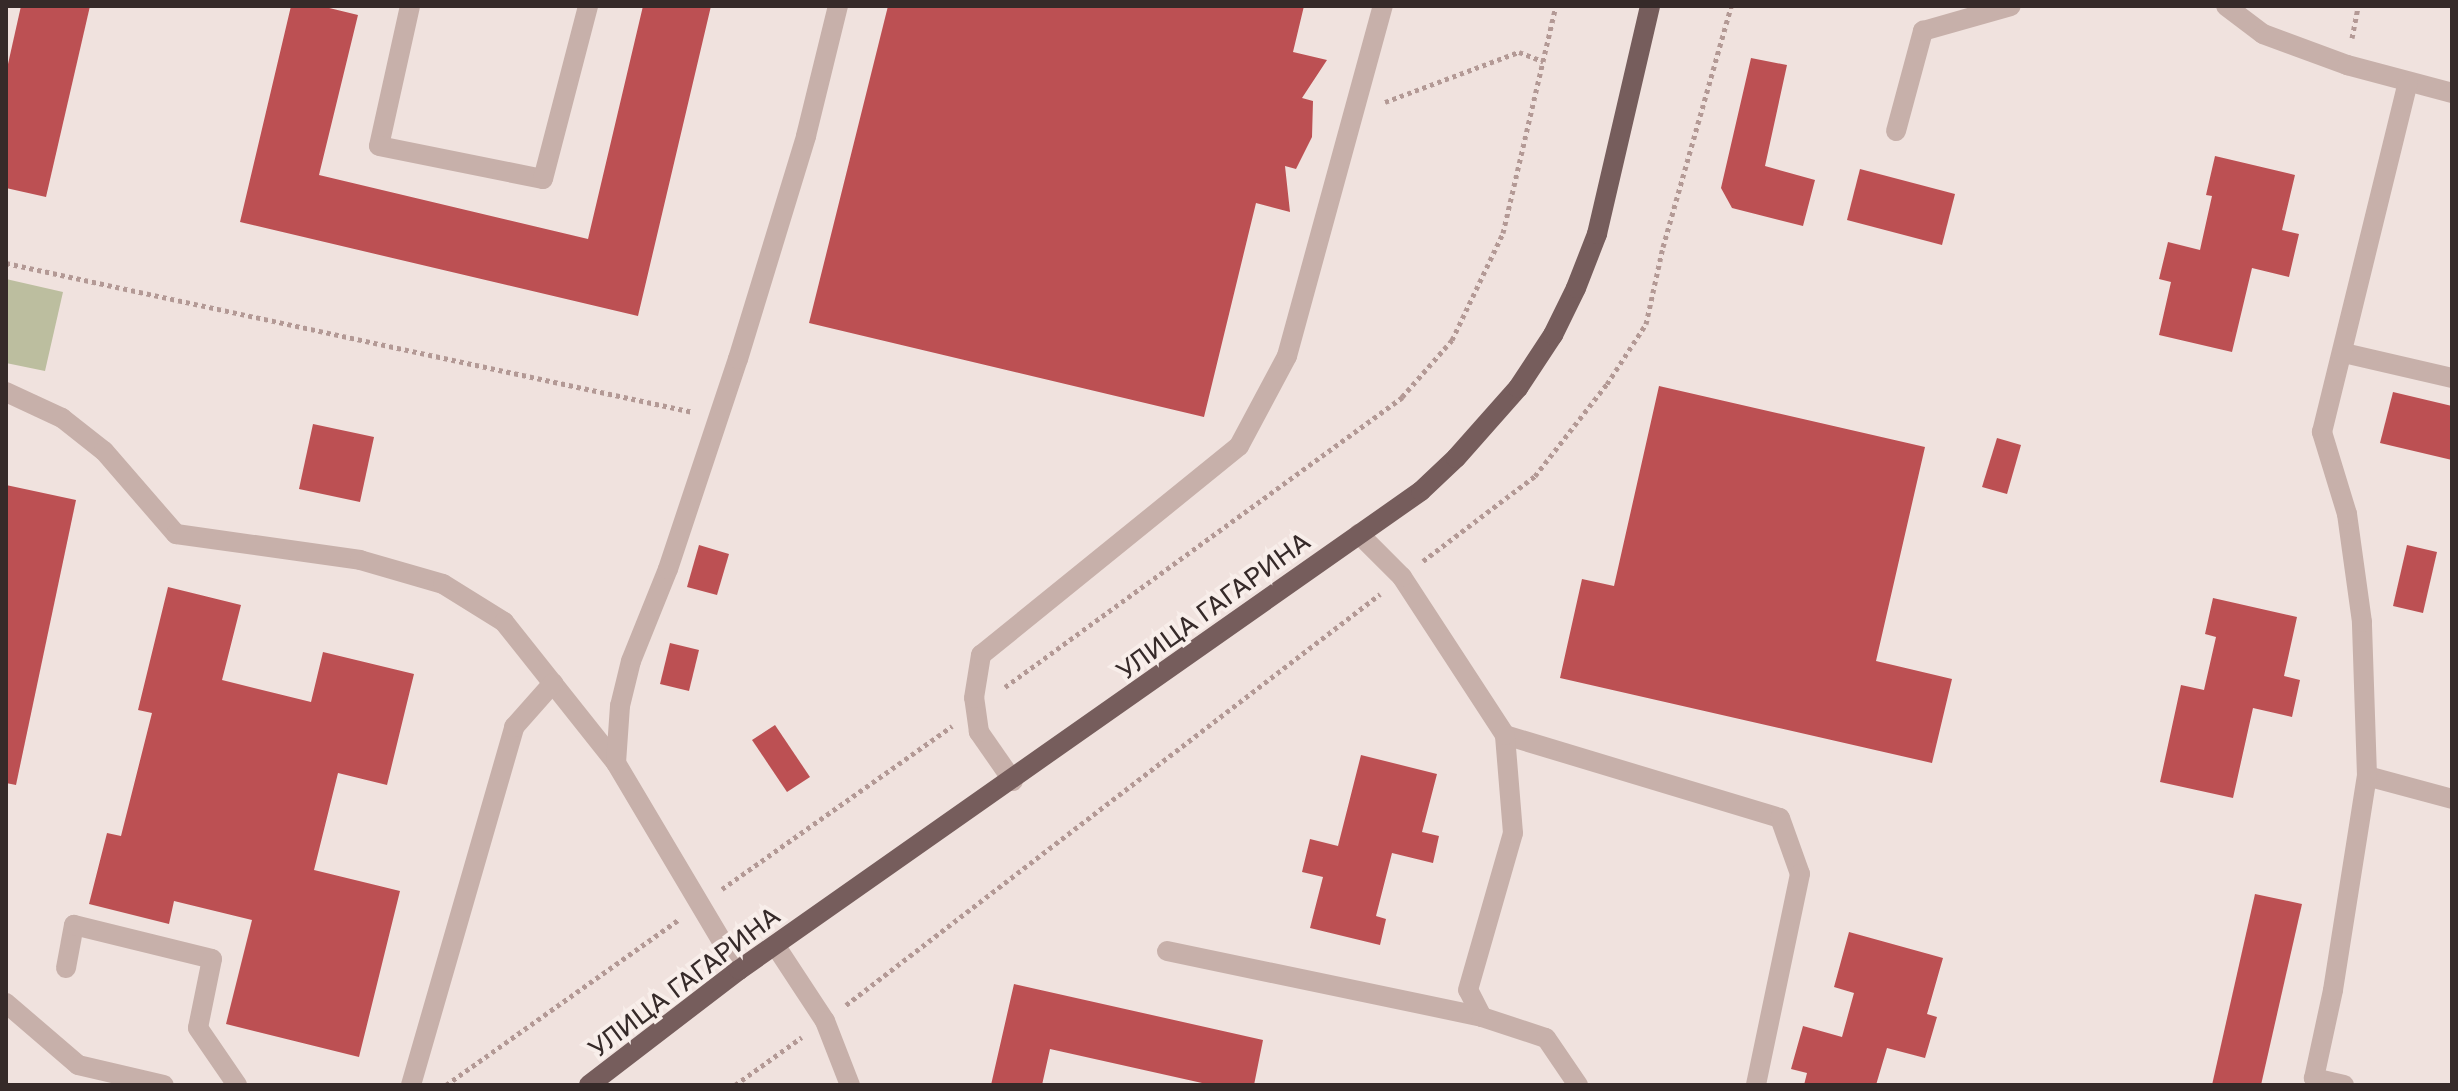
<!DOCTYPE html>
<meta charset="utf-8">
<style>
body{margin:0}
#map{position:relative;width:2458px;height:1091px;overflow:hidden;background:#f0e2de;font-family:"Golos Text",sans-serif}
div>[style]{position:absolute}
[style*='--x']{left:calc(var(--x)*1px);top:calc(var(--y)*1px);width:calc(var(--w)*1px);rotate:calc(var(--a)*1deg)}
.green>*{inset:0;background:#bcbe9f}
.building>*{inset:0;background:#bc5053}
.path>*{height:5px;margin-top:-2.5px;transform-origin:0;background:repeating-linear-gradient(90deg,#b39995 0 4px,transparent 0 8px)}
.minor>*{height:20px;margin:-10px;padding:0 10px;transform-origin:10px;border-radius:10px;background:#c7b0aa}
.major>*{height:20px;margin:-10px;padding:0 10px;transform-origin:10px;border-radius:10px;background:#765d5c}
span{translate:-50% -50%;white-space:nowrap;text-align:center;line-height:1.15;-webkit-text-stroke:8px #f8eeea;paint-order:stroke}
.street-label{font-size:26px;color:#362a29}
.frame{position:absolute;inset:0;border:8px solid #362a29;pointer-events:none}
</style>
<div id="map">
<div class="green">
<i style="clip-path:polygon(6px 279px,63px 292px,45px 371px,6px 363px)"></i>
</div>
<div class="building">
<i style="clip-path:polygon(21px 6px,90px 6px,46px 197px,6px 188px,6px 73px)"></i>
<i style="clip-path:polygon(291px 6px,321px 6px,358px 15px,319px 175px,588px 239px,643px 6px,711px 6px,638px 316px,240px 222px)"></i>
<i style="clip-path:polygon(888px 6px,1304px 6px,1293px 52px,1327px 60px,1302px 98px,1313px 101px,1312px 137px,1296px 169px,1285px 166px,1290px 212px,1256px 203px,1204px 417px,809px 323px)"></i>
<i style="clip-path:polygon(1751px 58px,1787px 65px,1765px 166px,1815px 180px,1803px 226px,1732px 208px,1721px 188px)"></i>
<i style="clip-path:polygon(2215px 156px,2295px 175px,2282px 230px,2299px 234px,2289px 277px,2252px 268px,2232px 352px,2159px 335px,2171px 282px,2159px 279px,2168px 242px,2200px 250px,2212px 196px,2206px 195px)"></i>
<i style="clip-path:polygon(1860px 169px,1955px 194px,1942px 245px,1847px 220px)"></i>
<i style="clip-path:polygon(1659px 386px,1925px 447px,1876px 661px,1952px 679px,1932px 763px,1560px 678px,1582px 579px,1614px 586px)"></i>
<i style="clip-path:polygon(2393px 392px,2452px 406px,2452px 460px,2380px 443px)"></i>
<i style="clip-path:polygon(313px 424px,374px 437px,360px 502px,299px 489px)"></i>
<i style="clip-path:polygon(1997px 438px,2021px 445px,2007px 494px,1982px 487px)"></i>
<i style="clip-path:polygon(6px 485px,76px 500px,16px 785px,6px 783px)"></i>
<i style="clip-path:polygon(699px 545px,729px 554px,717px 595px,687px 587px)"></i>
<i style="clip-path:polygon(2407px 545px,2437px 552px,2423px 613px,2393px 606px)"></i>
<i style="clip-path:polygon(168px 587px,241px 605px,222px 680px,311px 702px,323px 652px,414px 674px,387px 785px,338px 773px,314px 870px,400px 891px,359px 1057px,226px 1024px,252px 920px,174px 901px,169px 924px,89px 904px,107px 833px,121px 836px,152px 713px,138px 710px)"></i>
<i style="clip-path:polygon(2213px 598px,2297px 617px,2284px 676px,2300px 680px,2292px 717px,2253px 708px,2233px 798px,2160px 782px,2181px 685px,2204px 690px,2216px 637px,2205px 634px)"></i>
<i style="clip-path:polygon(670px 643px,699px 650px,689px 691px,660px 684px)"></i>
<i style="clip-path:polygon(775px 725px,810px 777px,787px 792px,752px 740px)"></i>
<i style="clip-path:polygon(1361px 755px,1437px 774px,1422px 832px,1439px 836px,1433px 863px,1392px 853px,1376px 916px,1386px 919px,1380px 945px,1310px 928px,1323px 877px,1302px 872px,1310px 839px,1338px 846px)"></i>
<i style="clip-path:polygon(2255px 894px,2302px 904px,2261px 1085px,2212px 1085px)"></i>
<i style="clip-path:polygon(1849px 932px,1943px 958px,1927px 1014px,1937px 1017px,1925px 1058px,1887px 1048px,1876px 1085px,1804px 1085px,1807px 1073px,1791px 1069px,1803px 1026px,1842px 1037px,1854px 993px,1834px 987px)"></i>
<i style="clip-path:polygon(1014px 984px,1263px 1040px,1254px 1085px,1211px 1085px,1050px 1049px,1042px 1085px,991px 1085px)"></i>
</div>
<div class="path">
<i style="--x:2352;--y:38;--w:33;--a:-79"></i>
<i style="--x:1385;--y:102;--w:143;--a:-20.5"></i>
<i style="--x:1519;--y:52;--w:26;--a:21"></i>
<i style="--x:6;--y:263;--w:703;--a:12.24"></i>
<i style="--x:1423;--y:561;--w:141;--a:-37.2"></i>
<i style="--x:1535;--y:476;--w:117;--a:-52"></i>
<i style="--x:1607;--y:384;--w:72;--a:-57"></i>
<i style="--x:1646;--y:324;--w:79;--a:-77.6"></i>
<i style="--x:1663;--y:247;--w:250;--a:-74.2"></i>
<i style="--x:1005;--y:687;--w:492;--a:-36.1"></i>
<i style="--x:1402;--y:397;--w:76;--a:-48.7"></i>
<i style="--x:1452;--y:340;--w:119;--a:-64.5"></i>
<i style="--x:1503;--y:233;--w:233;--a:-76.9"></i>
<i style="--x:722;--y:889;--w:282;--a:-35.3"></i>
<i style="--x:846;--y:1005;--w:674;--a:-37.58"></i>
<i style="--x:446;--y:1085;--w:285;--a:-35.4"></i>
<i style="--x:735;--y:1085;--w:82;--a:-35.6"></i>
</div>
<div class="minor">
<i style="--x:410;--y:6;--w:143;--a:102.5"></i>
<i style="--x:379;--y:146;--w:167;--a:11.4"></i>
<i style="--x:543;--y:179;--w:179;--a:-75.4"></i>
<i style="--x:2226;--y:6;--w:46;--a:37.1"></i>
<i style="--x:2263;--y:34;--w:90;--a:20.3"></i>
<i style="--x:2347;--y:65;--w:109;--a:14.9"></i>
<i style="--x:1896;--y:131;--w:104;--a:-74.9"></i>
<i style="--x:1923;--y:31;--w:91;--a:-15.9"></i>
<i style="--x:2344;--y:353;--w:111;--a:13"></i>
<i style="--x:6;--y:392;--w:62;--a:24.9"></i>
<i style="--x:62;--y:418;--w:53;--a:38.2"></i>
<i style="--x:104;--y:451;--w:110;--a:49.1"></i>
<i style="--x:176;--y:534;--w:186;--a:8"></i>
<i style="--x:360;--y:560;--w:86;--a:16.1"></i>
<i style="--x:443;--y:584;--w:72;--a:31.9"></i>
<i style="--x:504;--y:622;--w:180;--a:51.5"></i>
<i style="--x:616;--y:763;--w:241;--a:59.3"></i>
<i style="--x:1505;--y:735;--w:287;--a:16.8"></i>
<i style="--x:1780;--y:818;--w:59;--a:70.3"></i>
<i style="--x:1800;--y:874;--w:216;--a:101.8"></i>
<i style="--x:616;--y:763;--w:57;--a:-86"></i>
<i style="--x:620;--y:706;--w:46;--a:-76.3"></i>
<i style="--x:631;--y:661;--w:99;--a:-68.1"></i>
<i style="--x:668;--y:569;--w:221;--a:-71.6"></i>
<i style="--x:738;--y:359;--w:233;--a:-73"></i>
<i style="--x:806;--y:136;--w:134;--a:-76.2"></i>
<i style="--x:2367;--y:776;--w:88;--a:15.1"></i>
<i style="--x:1013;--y:781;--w:60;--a:-124.8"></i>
<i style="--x:979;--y:732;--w:34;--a:-98"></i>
<i style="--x:974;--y:698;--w:44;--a:-80.8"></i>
<i style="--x:981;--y:655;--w:332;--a:-39"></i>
<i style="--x:1239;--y:446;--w:102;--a:-61.9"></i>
<i style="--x:1287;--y:356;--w:363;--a:-74.7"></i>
<i style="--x:775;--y:945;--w:91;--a:56.7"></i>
<i style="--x:825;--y:1021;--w:69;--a:68.7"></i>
<i style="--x:1167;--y:951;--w:322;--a:11.8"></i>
<i style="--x:1482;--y:1017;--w:30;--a:-117"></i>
<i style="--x:1468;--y:990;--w:163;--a:-74"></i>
<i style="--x:1513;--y:833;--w:98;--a:-94.7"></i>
<i style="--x:1505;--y:735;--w:189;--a:-123.1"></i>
<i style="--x:1402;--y:577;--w:61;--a:-135"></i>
<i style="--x:66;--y:968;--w:44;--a:-79.5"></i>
<i style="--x:74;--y:925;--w:142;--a:13.8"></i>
<i style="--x:212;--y:959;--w:70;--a:101.5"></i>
<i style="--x:198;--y:1028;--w:69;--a:55.6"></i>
<i style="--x:6;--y:1003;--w:95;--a:40.7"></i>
<i style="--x:78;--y:1065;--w:88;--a:13.1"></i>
<i style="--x:1482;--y:1017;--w:67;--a:18.2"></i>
<i style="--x:1546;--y:1038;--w:57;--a:55.8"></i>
<i style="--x:411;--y:1085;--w:373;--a:-73.9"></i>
<i style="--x:514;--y:727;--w:59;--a:-48.4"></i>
<i style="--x:2344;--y:1085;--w:31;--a:-167"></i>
<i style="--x:2314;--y:1078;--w:90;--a:-77.8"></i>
<i style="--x:2333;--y:990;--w:217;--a:-81"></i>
<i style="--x:2367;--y:776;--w:154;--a:-91.9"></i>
<i style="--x:2362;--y:622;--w:109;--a:-97.9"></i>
<i style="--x:2347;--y:514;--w:86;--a:-107"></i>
<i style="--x:2322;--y:432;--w:360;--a:-76.2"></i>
</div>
<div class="major">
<i style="--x:589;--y:1085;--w:189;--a:-37.5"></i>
<i style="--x:739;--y:970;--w:833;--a:-35.08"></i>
<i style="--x:1421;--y:491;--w:48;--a:-43.3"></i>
<i style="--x:1456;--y:458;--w:94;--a:-48.5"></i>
<i style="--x:1518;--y:388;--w:64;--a:-56.6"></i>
<i style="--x:1553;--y:335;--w:52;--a:-63.9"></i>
<i style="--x:1576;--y:288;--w:58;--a:-68.7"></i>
<i style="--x:1597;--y:234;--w:234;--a:-76.9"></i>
</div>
<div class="street-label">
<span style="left:1213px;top:606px;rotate:-36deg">УЛИЦА ГАГАРИНА</span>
<span style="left:684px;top:982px;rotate:-37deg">УЛИЦА ГАГАРИНА</span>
</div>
<div class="frame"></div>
</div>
